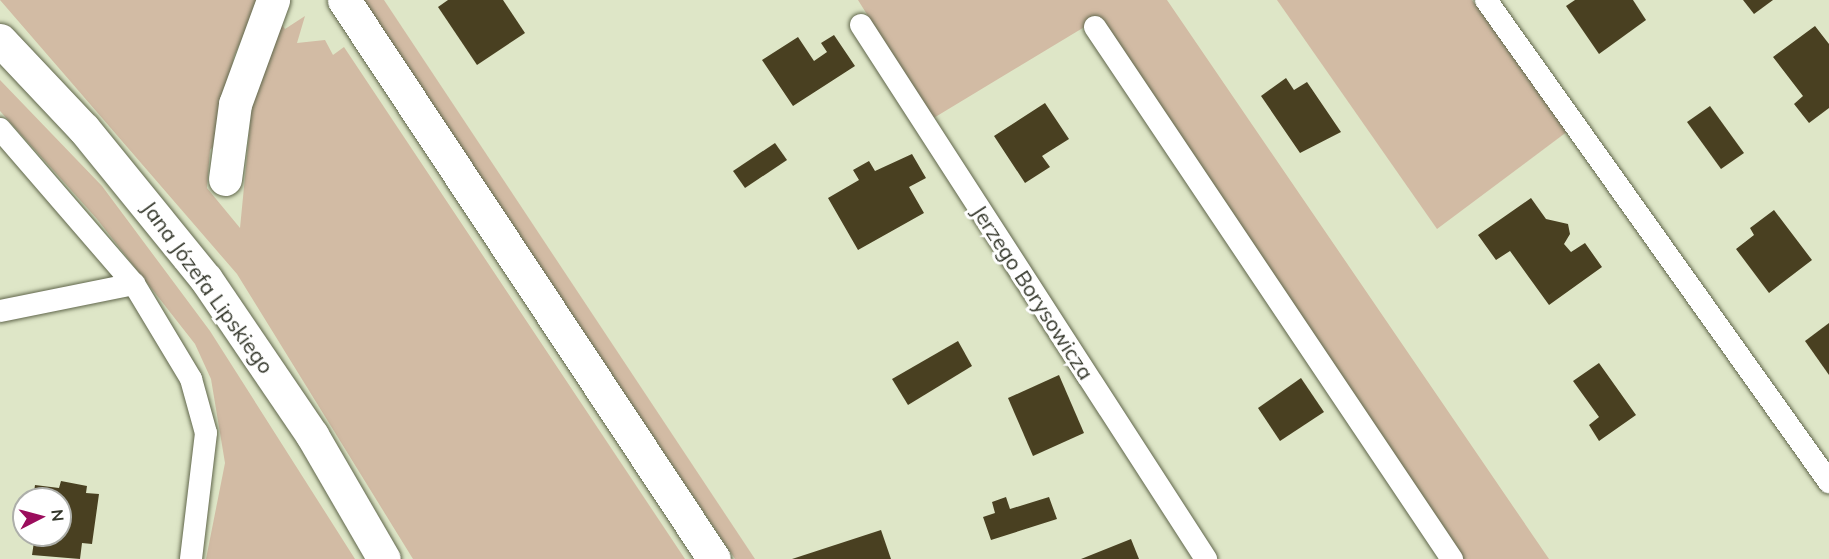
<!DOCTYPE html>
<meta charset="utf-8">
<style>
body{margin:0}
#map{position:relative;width:1829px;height:559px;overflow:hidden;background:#dee6c7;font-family:Mulish,sans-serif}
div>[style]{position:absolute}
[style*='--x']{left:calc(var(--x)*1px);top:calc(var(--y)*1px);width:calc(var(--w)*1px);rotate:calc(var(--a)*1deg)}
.green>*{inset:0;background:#d2bba4}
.building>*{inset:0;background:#494021}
.roads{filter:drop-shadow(0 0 2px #60664b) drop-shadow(0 0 2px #60664b)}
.lane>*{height:22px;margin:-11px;padding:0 11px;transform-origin:11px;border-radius:11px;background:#fff}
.street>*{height:33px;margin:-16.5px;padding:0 16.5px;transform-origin:16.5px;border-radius:16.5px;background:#fff}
.primary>*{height:33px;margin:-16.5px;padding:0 16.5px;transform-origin:16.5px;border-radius:16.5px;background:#fff}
span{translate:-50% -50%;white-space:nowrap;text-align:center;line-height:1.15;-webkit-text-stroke:6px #fff;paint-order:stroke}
.street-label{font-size:21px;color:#33362a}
.north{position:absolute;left:12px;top:487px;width:60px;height:60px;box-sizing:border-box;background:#fff;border:2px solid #adafaa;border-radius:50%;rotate:84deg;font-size:16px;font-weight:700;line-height:24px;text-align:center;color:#33362a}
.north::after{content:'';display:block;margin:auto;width:21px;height:27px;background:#9b0d5d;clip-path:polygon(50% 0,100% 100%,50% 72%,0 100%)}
</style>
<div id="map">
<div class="green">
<i style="clip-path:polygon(0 0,260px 0,234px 56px,218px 140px,210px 150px,207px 188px,240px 228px,254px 84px,280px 22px,285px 29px,305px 16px,297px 43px,325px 40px,333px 55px,344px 47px,685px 559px,413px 559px,237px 274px)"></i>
<i style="clip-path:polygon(362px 0,384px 0,755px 559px,735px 559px)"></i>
<i style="clip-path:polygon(858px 0,1167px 0,1549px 559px,1464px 559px,1101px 17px,932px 119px)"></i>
<i style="clip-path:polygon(1277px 0,1472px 0,1568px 131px,1437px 229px)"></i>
<i style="clip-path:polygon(0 80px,102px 186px,210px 331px,355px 559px,206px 559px,225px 463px,211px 379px,195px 344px,97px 219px,0 111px)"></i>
</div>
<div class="building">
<i style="clip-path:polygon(448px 0,503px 0,525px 33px,477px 65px,438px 7px)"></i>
<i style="clip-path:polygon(1575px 0,1633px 0,1646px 20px,1599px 54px,1566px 6px)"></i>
<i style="clip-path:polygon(1743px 0,1773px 0,1754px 14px)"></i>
<i style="clip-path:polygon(1815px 26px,1829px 44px,1829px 108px,1809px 123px,1794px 104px,1803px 96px,1773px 57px)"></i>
<i style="clip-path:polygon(834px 35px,855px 66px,793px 106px,762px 60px,798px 37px,814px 61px,827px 52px,821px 43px)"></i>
<i style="clip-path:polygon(1286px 78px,1294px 90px,1307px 82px,1341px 132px,1300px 153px,1261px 96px)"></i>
<i style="clip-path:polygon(1045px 103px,1069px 139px,1042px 156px,1050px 167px,1025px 183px,994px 136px)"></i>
<i style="clip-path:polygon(1710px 106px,1744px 153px,1721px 169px,1687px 122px)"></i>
<i style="clip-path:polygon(775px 143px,787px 160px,745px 188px,733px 171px)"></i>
<i style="clip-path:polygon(912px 154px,926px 178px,909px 187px,924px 213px,858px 250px,828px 198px,859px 180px,853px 170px,869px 161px,875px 171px)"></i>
<i style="clip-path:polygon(1531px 198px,1546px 219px,1568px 224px,1570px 234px,1564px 244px,1571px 252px,1585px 243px,1602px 267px,1549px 305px,1510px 251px,1496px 260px,1478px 235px)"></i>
<i style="clip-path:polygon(1774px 210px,1812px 260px,1769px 293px,1736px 249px,1754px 235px,1750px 228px)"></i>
<i style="clip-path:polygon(1829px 323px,1829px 375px,1805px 341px)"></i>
<i style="clip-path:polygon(958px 341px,972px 366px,908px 405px,892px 379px)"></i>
<i style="clip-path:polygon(1599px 363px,1636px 415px,1599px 441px,1589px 425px,1599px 417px,1573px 381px)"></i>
<i style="clip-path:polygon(1059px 375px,1084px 433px,1033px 456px,1008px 398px)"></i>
<i style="clip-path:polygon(1301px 378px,1324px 412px,1280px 441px,1258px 408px)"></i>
<i style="clip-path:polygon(61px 481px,87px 486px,86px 493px,99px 494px,92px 544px,82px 543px,80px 559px,32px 555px,35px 535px,60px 535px,60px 499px,33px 499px,35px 485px,59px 488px)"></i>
<i style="clip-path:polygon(1006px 497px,1010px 509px,1049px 497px,1057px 519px,991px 540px,983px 517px,995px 513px,992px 502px)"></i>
<i style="clip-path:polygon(881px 530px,891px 559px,792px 559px)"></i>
<i style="clip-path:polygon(1131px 539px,1139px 559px,1081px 559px)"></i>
</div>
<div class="roads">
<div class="lane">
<i style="--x:1486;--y:0;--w:592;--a:54.56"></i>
<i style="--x:861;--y:25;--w:636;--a:57.13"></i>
<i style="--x:1095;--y:27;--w:641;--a:56.14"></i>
<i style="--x:0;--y:129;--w:205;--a:49.2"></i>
<i style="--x:134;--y:284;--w:111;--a:59"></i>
<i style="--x:191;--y:379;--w:56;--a:74.5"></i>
<i style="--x:206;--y:433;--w:127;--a:96.8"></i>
<i style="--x:0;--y:311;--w:137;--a:-11.4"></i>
</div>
<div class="street">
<i style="--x:344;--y:0;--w:670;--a:56.5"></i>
<i style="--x:225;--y:179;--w:76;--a:-82.4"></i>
<i style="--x:235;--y:104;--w:111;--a:-69.9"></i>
</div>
<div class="primary">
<i style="--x:0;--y:40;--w:122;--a:46.7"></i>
<i style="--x:84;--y:129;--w:193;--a:50.9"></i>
<i style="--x:206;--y:279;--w:189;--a:55.8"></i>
<i style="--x:312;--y:435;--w:143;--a:59.9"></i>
</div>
</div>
<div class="street-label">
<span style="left:208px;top:287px;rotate:54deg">Jana Józefa Lipskiego</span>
<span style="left:1033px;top:292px;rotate:57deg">Jerzego Borysowicza</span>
</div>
<div class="north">N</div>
</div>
